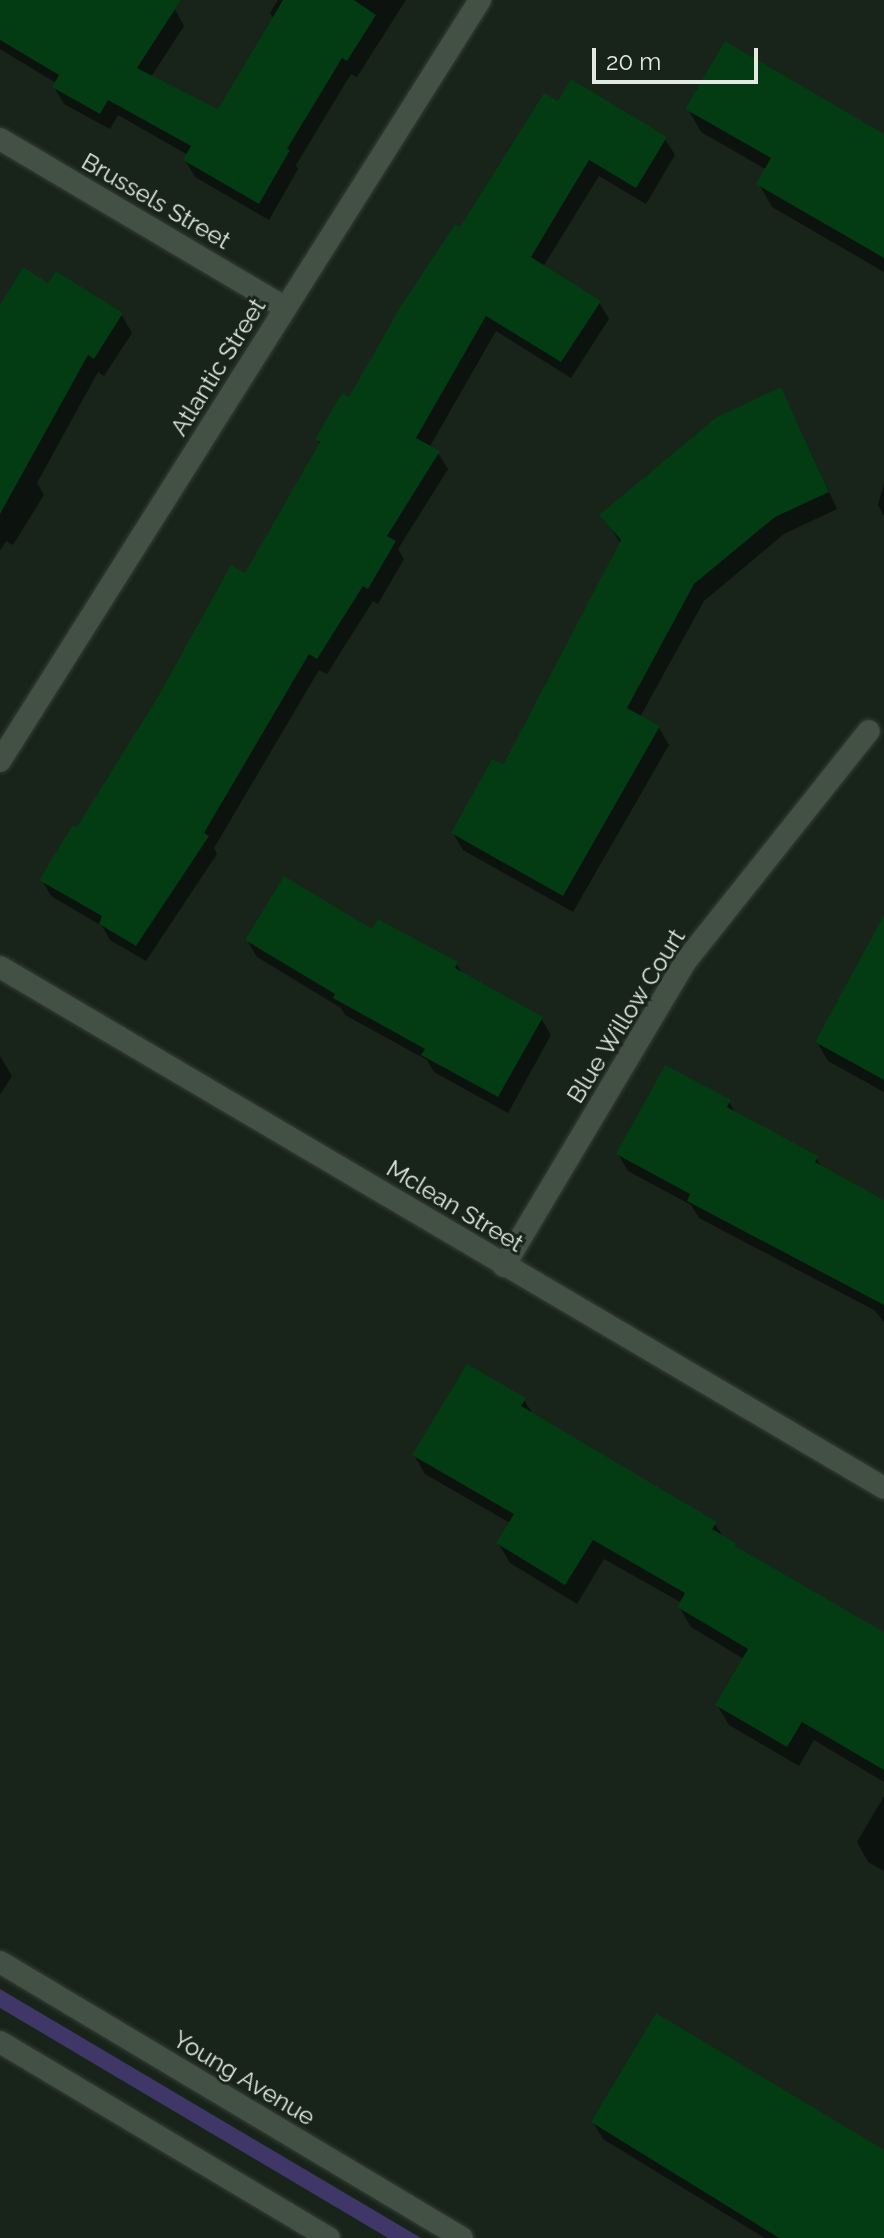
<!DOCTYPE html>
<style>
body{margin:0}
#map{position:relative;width:884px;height:2238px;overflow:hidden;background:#182319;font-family:Raleway,sans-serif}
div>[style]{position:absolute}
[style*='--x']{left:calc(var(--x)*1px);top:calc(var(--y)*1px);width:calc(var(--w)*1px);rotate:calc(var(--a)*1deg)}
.green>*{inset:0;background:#3f3767}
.shadow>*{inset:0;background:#0007}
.building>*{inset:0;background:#033b12}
.roads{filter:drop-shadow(0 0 2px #353d35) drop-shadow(0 0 2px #353d35)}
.minor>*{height:22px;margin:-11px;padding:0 11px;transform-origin:11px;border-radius:11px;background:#435044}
span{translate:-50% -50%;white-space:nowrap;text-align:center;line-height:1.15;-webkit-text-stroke:6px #182319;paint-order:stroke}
.street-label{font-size:24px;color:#e2eae2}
.scale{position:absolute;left:592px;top:48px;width:166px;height:36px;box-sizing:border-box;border:4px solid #e2eae2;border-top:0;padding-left:10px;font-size:24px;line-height:28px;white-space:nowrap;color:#e2eae2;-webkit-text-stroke:6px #182319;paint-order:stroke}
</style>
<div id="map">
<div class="green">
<i style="clip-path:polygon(0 1989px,421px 2238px,388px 2238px,0 2008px)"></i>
</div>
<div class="shadow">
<i style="clip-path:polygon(0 0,161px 0,175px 9px,184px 26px,151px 77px,219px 111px,274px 19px,270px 13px,278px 0,406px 0,357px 77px,351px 74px,296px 165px,298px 169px,269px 220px,195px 177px,185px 160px,188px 155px,118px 115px,110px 129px,64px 104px,54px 87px,56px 83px,0 49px)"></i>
<i style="clip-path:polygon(558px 104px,665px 139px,675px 155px,646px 204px,599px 176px,543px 267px,599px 302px,609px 319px,571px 378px,496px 331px,429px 448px,438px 453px,448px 469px,398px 549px,404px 559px,378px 604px,373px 601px,327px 674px,319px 670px,214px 848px,217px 854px,146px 961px,110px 940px,102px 926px,51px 896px,42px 880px,246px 576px,320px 445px,317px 439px,350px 400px,461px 230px)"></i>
<i style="clip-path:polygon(688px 109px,884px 136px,884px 272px,772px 207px,759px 184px,767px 170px,701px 132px)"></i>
<i style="clip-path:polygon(49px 285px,121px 314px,132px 333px,104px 376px,98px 372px,37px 483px,44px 495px,13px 545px,6px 541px,0 551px,0 332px)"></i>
<i style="clip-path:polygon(790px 407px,837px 509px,784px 534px,704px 601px,640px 717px,659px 728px,669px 745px,573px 912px,463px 850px,453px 833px,504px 767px,621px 544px,602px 515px)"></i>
<i style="clip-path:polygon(884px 483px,884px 516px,878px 505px)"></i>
<i style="clip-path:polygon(884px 919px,884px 1092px,828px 1061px,817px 1042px)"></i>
<i style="clip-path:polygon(373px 932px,456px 963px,463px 975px,541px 1018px,551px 1035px,508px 1113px,434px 1072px,427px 1060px,345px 1015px,341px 1008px,257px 957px,247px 940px)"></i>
<i style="clip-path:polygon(0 1056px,12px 1076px,0 1095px)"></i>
<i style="clip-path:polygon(729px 1102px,736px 1114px,816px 1158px,822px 1168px,884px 1202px,884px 1322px,874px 1310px,699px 1218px,691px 1205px,628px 1171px,618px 1154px)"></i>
<i style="clip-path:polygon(524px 1400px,534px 1416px,715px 1524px,724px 1538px,738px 1550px,884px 1634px,884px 1782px,814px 1740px,799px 1766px,729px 1725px,717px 1705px,744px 1659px,691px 1627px,679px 1607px,682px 1603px,604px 1559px,577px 1604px,510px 1563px,498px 1543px,510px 1523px,425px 1474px,414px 1455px)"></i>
<i style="clip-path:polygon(884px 1796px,884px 1871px,868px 1862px,857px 1842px)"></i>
<i style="clip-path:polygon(593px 2122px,884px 2153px,884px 2238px,765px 2238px,603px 2139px)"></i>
</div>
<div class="building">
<i style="clip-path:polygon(0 0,181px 0,137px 68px,218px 109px,283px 0,354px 0,376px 15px,347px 61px,342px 58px,287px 149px,290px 150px,259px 204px,183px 160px,191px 146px,108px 100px,100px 114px,52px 87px,59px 75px,0 40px)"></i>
<i style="clip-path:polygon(725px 41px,884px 134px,884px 258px,756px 184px,771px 158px,685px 109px)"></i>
<i style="clip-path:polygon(571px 79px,667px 137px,636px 188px,589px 160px,531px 257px,601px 301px,561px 362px,486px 316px,416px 438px,440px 451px,387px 536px,396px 541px,368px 589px,363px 586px,317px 659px,309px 654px,204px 833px,209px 836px,136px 946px,99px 924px,102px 916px,39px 880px,73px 825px,77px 827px,156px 700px,231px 565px,245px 573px,320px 442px,315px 439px,342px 393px,349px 397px,401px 306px,455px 224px,460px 227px,544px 93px,558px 101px)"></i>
<i style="clip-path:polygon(23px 267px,48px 283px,56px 271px,123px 313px,94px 359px,88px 355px,0 514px,0 305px)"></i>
<i style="clip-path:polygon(781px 387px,829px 492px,775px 517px,694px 584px,627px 708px,660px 726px,563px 896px,451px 833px,492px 759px,503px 765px,621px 540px,599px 515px,717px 417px)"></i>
<i style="clip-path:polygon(284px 876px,372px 929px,378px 919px,458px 962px,455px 968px,543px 1017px,498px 1097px,421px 1055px,425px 1049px,333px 998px,335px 994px,245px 940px)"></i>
<i style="clip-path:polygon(884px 915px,884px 1080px,815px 1042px)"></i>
<i style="clip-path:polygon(665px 1065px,731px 1100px,727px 1107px,818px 1156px,815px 1162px,884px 1200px,884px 1305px,687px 1201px,690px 1194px,616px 1154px)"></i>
<i style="clip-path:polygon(467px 1364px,526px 1398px,521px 1406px,717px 1522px,712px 1529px,736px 1543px,735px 1546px,884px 1632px,884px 1770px,802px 1722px,787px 1747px,715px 1705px,748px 1649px,677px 1607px,685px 1593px,593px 1540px,565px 1585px,496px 1543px,514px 1514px,412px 1455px)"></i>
<i style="clip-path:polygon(656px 2013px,884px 2150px,884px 2238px,779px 2238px,591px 2122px)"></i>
</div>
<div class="roads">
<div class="minor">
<i style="--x:0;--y:139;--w:332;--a:30.6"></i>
<i style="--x:0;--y:761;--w:900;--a:-57.76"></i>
<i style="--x:0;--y:967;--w:1026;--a:30.51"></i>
<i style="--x:504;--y:1266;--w:354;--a:-59.2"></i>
<i style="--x:685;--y:962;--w:295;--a:-51.5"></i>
<i style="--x:0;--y:1962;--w:538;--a:30.85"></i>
<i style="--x:0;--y:2042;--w:383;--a:30.8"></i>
</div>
</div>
<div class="street-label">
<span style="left:156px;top:201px;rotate:30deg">Brussels Street</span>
<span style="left:218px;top:367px;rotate:-58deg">Atlantic Street</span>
<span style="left:626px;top:1016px;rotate:-58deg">Blue Willow Court</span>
<span style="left:455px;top:1206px;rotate:31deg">Mclean Street</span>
<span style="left:244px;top:2078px;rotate:31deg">Young Avenue</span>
</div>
<div class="scale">20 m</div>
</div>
